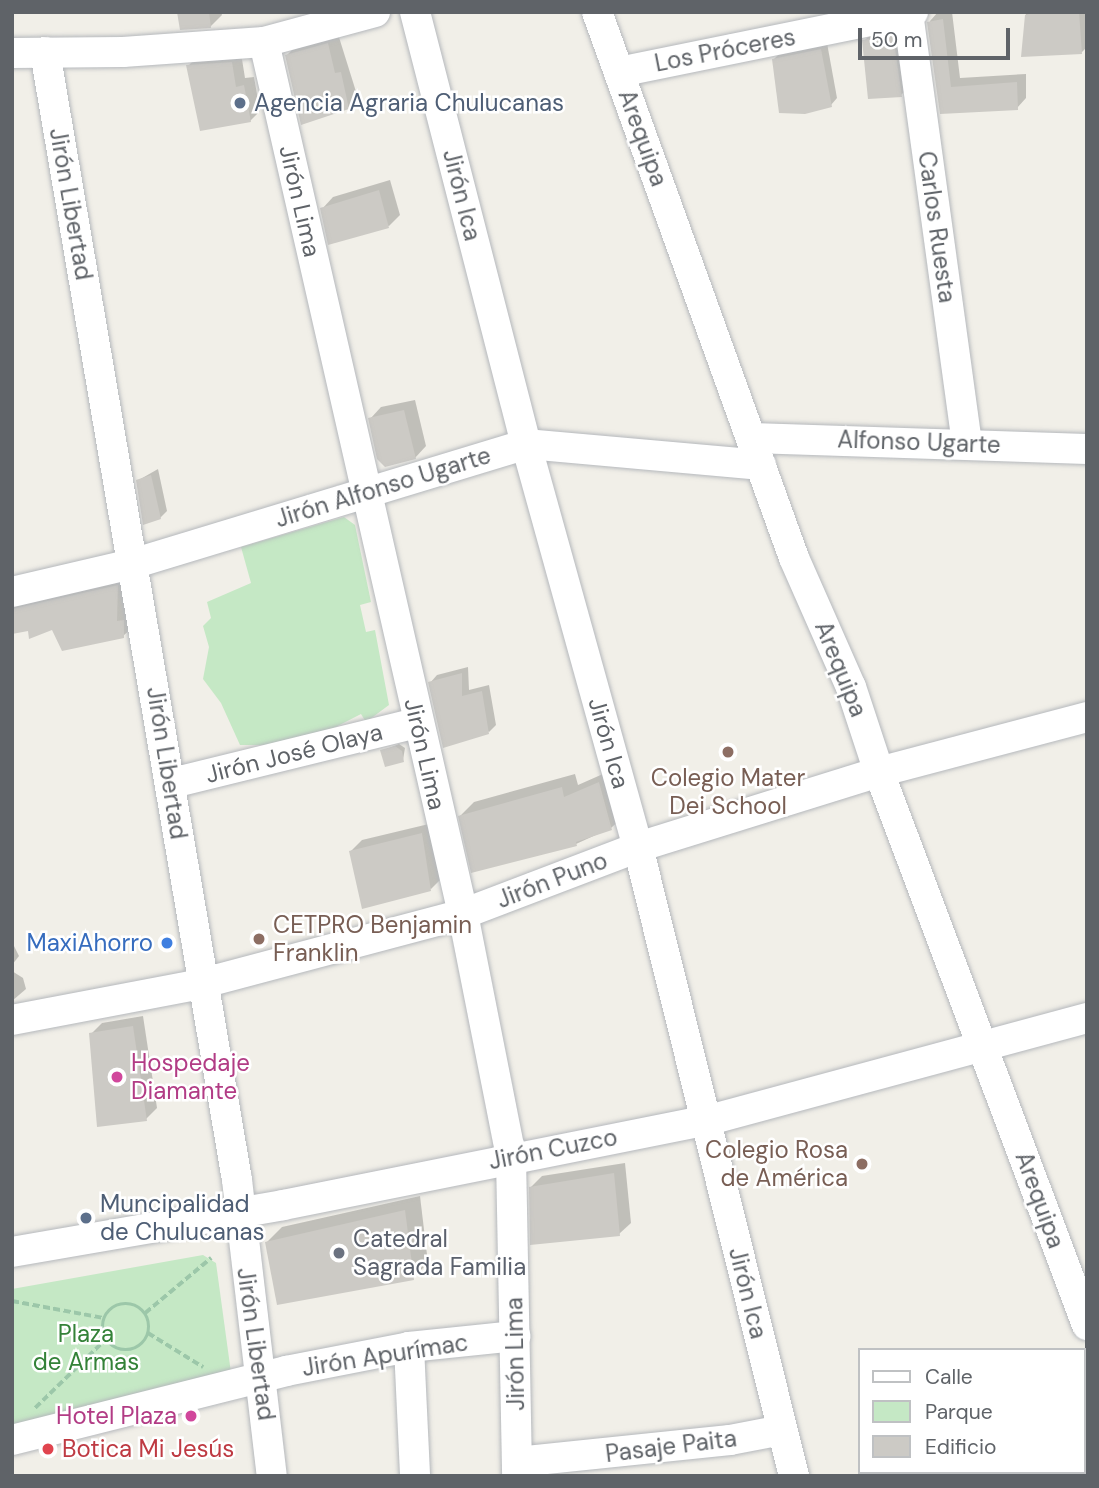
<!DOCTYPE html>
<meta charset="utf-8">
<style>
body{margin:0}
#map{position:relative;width:1099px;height:1488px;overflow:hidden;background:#f1efe8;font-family:"DM Sans",sans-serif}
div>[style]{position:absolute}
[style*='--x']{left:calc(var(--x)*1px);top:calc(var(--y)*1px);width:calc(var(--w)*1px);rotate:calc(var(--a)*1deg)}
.green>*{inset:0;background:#c5e8c5}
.shadow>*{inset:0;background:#0003}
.building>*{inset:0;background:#cccac5}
.path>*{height:3.5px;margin-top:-1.75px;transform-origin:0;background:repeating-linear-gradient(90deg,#9cc7a9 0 7px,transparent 0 10.5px)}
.path>.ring{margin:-1.75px;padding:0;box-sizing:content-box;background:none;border:3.5px solid #9cc7a9;border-radius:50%}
.roads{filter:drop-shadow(0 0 2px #b5b8bc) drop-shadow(0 0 2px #b5b8bc)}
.minor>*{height:30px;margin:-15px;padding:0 15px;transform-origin:15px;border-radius:15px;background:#fff}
.dots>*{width:19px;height:19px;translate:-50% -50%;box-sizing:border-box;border:4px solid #fff;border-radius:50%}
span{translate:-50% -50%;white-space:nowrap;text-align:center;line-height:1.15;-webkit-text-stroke:5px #fff;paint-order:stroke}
.street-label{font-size:24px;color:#5f6368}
.service-label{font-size:24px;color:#4e5e75}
.left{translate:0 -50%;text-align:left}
.education-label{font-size:24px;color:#785e54}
.right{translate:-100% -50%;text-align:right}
.shop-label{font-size:24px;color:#366cbe}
.hotel-label{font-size:24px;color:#b23c85}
.worship-label{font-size:24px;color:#5b616d}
.park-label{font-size:24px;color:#348238}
.health-label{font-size:24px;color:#be3a42}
.frame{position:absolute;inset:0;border:14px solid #5f6368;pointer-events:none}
.legend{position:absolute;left:858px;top:1348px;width:228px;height:126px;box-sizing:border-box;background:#fff;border:2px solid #bfc1c3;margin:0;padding:9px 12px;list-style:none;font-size:21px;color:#5f6368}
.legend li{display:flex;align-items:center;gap:14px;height:35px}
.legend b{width:35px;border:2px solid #bfc1c3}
.scale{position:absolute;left:858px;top:28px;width:152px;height:32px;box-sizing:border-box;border:4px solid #5f6368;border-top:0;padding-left:9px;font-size:21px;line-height:24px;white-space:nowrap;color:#5f6368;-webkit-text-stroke:5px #fff;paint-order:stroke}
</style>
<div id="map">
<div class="green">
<i style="clip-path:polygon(344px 517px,355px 525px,371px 602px,360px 605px,366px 632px,375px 630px,389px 705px,366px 722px,361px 714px,324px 733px,271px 745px,240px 745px,221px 703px,203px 679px,209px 647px,203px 626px,211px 618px,207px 602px,251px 583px,241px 547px)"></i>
<i style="clip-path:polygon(203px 1255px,216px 1263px,232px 1380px,12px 1435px,12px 1289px)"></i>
</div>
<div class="shadow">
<i style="clip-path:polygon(179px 12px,221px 12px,222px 15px,210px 27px)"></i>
<i style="clip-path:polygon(938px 12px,952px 12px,960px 78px,1026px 74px,1026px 98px,1017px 108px,941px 112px,930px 21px)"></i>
<i style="clip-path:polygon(1026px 12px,1087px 12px,1087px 47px,1082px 52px,1023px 56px)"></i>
<i style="clip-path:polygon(904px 24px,912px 84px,901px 95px,864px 41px,875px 30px)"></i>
<i style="clip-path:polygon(338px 34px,358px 98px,348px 108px,287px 55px,297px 45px)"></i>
<i style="clip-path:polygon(827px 43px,837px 98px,831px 105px,774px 59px,780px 53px)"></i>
<i style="clip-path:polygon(241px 53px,245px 78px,254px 77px,260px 111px,250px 121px,188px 66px,198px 56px)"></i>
<i style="clip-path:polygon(390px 180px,400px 215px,389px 226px,322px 209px,333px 197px)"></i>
<i style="clip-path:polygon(415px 400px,426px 446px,415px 458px,370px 419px,381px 407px)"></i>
<i style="clip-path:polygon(158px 469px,167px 511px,160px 518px,137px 481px)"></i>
<i style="clip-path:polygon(127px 576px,134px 626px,123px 636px,53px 628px,12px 632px,12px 608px,21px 599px)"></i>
<i style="clip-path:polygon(468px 667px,469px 690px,489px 685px,496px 725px,489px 732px,430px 683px,437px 675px)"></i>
<i style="clip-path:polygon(399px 744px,405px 748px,403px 760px,382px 751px)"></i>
<i style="clip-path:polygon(612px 770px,625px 815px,611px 828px,576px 844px,460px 816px,474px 802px,575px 774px,578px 785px)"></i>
<i style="clip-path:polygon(433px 823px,442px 878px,431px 889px,351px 851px,362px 840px)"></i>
<i style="clip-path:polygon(12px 942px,19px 956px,12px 965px)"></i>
<i style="clip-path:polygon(12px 971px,23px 978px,26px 989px,12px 1001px)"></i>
<i style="clip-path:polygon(143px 1016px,157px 1108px,146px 1119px,91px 1034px,102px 1023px)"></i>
<i style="clip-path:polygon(625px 1163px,631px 1223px,619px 1234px,531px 1187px,542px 1176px)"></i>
<i style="clip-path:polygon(420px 1196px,428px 1263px,413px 1278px,267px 1242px,282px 1227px)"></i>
</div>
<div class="building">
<i style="clip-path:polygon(177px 12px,209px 12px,211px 28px,180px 30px)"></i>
<i style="clip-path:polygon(1037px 12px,1079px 12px,1082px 54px,1021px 57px,1025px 15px)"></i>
<i style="clip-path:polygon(943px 19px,951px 87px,1017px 82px,1018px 110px,940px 114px,927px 22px)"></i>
<i style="clip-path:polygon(893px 34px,902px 97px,868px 99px,862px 40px)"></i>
<i style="clip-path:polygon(328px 43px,335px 73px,341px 72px,349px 109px,301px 125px,285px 55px)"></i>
<i style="clip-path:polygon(821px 49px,832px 107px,805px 114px,779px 113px,772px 59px)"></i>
<i style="clip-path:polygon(232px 62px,236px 87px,244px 85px,251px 122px,200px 131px,186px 65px)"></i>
<i style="clip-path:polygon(379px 190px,389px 228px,328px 245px,320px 208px)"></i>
<i style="clip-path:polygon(404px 410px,416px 459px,385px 467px,377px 459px,368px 418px)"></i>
<i style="clip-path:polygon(151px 475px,161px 519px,143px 525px,136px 480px)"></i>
<i style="clip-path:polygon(118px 585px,117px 621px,124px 620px,124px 638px,62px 651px,52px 630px,29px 639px,28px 631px,12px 634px,12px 609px)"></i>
<i style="clip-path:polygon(462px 673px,462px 696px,482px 691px,489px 734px,443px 748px,428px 682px)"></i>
<i style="clip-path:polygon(395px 746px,402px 751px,404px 762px,385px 767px,380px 750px)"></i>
<i style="clip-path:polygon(599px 782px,612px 830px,576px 842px,577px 846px,471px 873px,458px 816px,562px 787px,564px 797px)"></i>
<i style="clip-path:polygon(422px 833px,431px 891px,362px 909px,349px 851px)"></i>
<i style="clip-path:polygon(133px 1026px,147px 1121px,97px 1127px,89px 1033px)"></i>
<i style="clip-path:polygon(614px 1173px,620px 1236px,530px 1245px,529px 1187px)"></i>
<i style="clip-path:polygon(405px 1210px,414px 1280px,277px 1305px,265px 1242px)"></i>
</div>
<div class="path">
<i style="--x:12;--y:1301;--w:94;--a:10.5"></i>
<i class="ring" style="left:103px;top:1304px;width:42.5px;height:42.5px"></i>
<i style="--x:145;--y:1313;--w:86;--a:-39.8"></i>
<i style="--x:148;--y:1333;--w:65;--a:31.7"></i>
<i style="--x:35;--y:1408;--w:99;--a:-44.2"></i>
</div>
<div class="roads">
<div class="minor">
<i style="--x:415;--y:12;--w:446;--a:75.6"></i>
<i style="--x:526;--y:444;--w:418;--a:74.5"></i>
<i style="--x:638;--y:847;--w:648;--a:76.07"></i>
<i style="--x:597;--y:12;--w:580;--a:70.16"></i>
<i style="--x:794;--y:558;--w:141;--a:66.2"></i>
<i style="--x:851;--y:687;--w:89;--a:71.8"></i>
<i style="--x:879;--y:772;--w:591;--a:69.39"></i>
<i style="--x:908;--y:13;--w:433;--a:82.2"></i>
<i style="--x:264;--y:42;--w:894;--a:77.14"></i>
<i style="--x:463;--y:914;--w:248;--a:78.8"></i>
<i style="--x:511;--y:1157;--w:319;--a:88.9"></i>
<i style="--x:45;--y:52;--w:1144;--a:80.34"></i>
<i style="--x:237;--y:1180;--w:298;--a:83.3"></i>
<i style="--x:12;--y:53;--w:111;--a:-0.5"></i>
<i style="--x:123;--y:52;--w:141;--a:-4.1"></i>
<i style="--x:264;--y:42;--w:115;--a:-15.1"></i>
<i style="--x:619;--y:72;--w:300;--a:-11.5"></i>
<i style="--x:752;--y:438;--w:335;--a:1.9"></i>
<i style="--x:12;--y:592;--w:123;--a:-13.1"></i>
<i style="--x:132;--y:564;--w:412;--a:-16.9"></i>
<i style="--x:526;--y:444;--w:236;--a:5.1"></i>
<i style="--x:172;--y:783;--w:252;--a:-13.8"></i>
<i style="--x:12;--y:1020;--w:191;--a:-10.8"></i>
<i style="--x:200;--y:984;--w:272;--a:-14.9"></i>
<i style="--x:463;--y:914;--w:187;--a:-20.9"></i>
<i style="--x:638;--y:847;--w:252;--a:-17.3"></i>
<i style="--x:879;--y:772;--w:215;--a:-14.8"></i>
<i style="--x:12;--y:1252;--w:275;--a:-9.8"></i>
<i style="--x:283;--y:1205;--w:430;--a:-11.3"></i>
<i style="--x:705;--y:1121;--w:396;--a:-15.1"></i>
<i style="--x:409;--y:1347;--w:129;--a:87.3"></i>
<i style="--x:12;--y:1440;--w:283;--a:-14.1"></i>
<i style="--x:286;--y:1371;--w:125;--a:-11"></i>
<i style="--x:409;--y:1347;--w:107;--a:-5.9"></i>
<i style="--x:517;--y:1462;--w:214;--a:-5.9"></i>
<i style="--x:730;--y:1440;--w:53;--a:-10.9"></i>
</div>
</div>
<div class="dots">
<i style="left:240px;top:103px;background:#5c6f8a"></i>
<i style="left:728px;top:752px;background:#8d6e63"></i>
<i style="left:259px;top:939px;background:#8d6e63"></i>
<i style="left:167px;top:943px;background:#3f7fe0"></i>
<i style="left:117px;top:1077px;background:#d1479c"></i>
<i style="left:862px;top:1164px;background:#8d6e63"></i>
<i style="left:86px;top:1218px;background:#5c6f8a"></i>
<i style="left:339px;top:1253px;background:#6b7280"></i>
<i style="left:191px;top:1416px;background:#d1479c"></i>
<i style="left:48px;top:1449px;background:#e0444e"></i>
</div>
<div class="street-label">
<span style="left:725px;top:50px;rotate:-11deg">Los Próceres</span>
<span style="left:643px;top:138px;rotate:70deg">Arequipa</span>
<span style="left:462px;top:195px;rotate:76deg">Jirón Ica</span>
<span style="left:300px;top:201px;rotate:77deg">Jirón Lima</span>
<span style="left:71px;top:204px;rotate:80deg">Jirón Libertad</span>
<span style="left:937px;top:227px;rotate:82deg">Carlos Ruesta</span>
<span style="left:919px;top:442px;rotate:2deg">Alfonso Ugarte</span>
<span style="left:383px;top:487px;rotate:-17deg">Jirón Alfonso Ugarte</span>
<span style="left:841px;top:669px;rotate:68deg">Arequipa</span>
<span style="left:609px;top:743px;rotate:74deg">Jirón Ica</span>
<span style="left:294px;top:753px;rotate:-14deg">Jirón José Olaya</span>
<span style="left:425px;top:754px;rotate:77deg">Jirón Lima</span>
<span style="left:167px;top:763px;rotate:81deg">Jirón Libertad</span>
<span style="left:552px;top:880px;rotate:-21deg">Jirón Puno</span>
<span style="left:553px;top:1149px;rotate:-11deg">Jirón Cuzco</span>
<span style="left:1040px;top:1200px;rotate:70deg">Arequipa</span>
<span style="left:748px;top:1293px;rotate:76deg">Jirón Ica</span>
<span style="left:256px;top:1344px;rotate:82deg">Jirón Libertad</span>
<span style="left:515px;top:1354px;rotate:-91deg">Jirón Lima</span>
<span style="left:385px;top:1355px;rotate:-9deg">Jirón Apurímac</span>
<span style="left:671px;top:1446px;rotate:-7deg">Pasaje Paita</span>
</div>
<div class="service-label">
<span class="left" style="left:254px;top:103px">Agencia Agraria Chulucanas</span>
<span class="left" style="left:100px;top:1218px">Muncipalidad<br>de Chulucanas</span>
</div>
<div class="education-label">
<span style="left:728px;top:792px">Colegio Mater<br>Dei School</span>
<span class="left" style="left:273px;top:939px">CETPRO Benjamin<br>Franklin</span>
<span class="right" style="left:848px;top:1164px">Colegio Rosa<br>de América</span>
</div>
<div class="shop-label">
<span class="right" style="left:153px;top:943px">MaxiAhorro</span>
</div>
<div class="hotel-label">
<span class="left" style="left:131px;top:1077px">Hospedaje<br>Diamante</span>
<span class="right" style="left:177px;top:1416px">Hotel Plaza</span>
</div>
<div class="worship-label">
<span class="left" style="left:353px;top:1253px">Catedral<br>Sagrada Familia</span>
</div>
<div class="park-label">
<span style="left:86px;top:1348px">Plaza<br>de Armas</span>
</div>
<div class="health-label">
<span class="left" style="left:62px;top:1449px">Botica Mi Jesús</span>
</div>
<div class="frame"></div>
<ul class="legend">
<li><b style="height:9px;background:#fff"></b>Calle</li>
<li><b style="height:19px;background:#c5e8c5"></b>Parque</li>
<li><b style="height:19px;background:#cccac5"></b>Edificio</li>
</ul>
<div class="scale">50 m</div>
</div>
